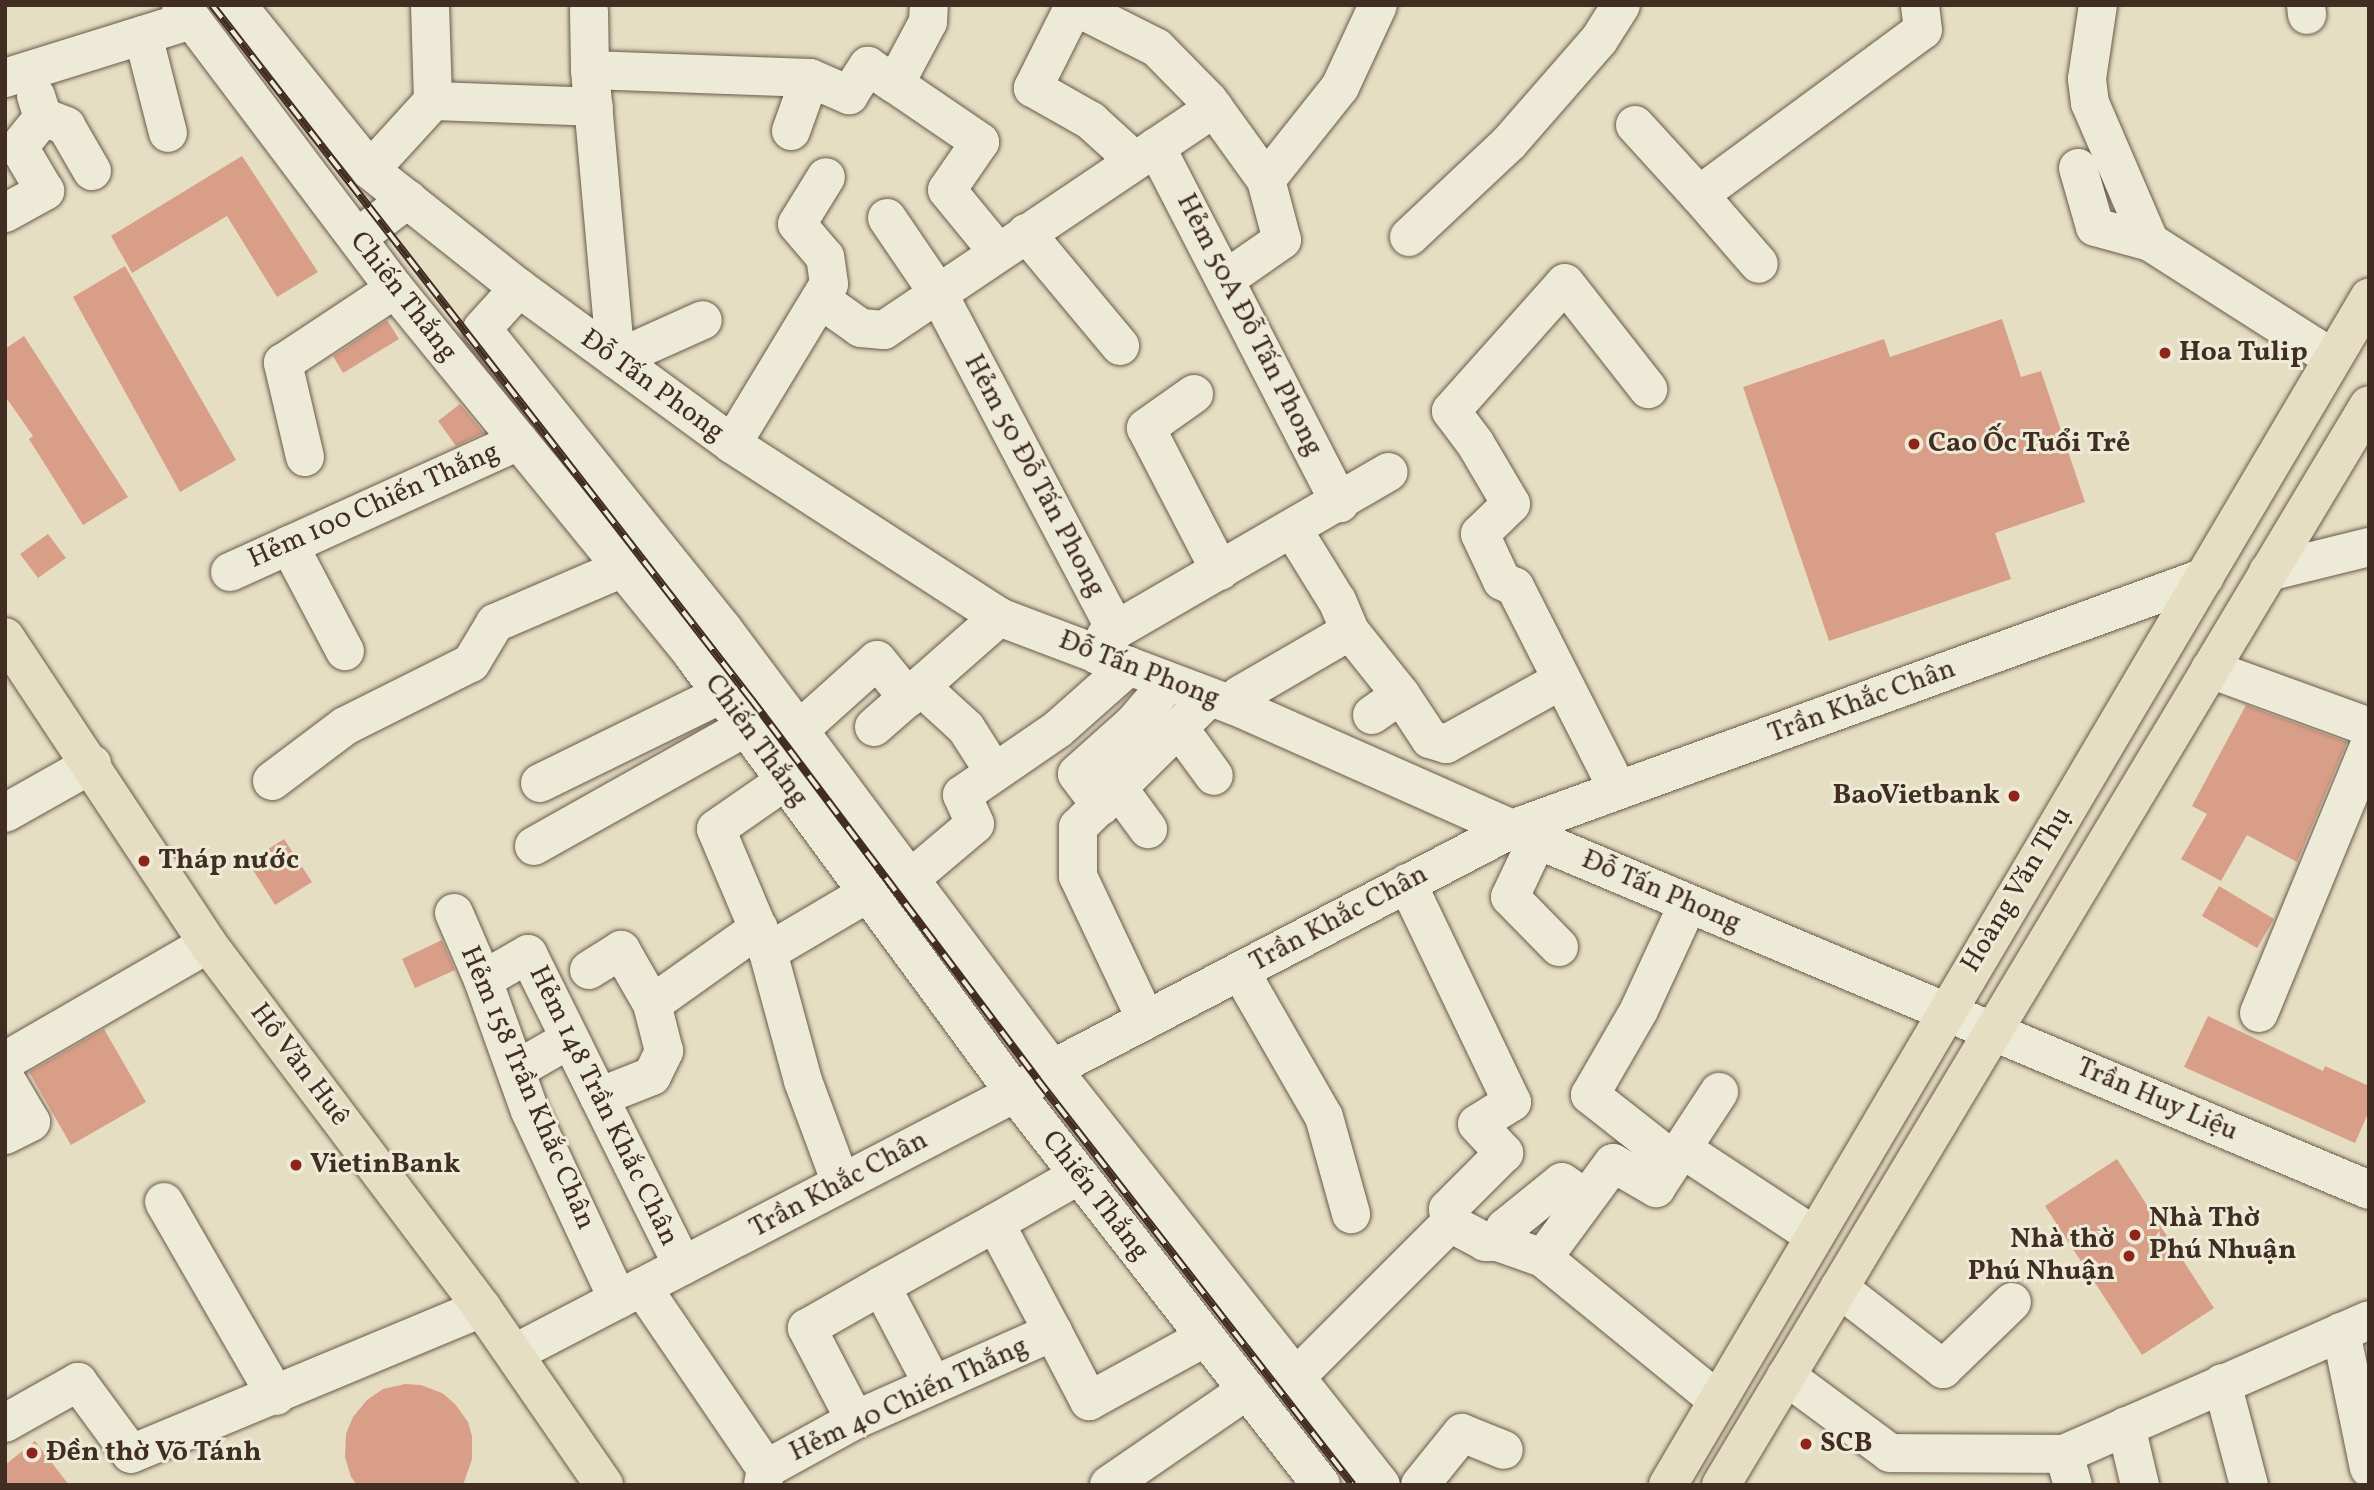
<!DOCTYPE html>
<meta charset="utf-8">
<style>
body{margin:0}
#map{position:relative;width:2374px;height:1490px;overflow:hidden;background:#e5dec3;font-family:Vollkorn,serif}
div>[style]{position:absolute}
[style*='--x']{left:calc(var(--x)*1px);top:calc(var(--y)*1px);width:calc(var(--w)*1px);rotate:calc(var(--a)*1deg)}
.building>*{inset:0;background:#d89e88}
.roads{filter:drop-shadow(0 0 2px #6a594a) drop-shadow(0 0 2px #6a594a)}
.minor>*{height:38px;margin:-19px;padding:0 19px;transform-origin:19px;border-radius:19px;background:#eeead8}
.major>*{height:38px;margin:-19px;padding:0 19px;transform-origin:19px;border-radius:19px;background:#e5dec3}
.rail>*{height:8px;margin-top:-4px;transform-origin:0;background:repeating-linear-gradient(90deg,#eeead8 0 16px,#412d22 0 32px);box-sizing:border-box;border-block:2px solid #412d22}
.dots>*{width:19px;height:19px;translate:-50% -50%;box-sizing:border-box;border:4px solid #eeead8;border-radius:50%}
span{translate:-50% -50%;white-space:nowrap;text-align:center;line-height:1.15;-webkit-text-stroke:6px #eeead8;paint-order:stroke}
.street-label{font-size:28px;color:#412d22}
.poi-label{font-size:28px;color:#412d22;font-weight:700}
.left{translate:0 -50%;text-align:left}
.right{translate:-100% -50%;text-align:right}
.frame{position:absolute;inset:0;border:7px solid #412d22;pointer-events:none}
</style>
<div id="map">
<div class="building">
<i style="clip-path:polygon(242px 156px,318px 272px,277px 297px,227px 216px,132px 273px,111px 236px)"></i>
<i style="clip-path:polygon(125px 266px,236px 460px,180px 492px,73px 297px)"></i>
<i style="clip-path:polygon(2002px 319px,2021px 377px,2041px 371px,2085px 502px,1995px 533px,2011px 579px,1829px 641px,1743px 387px,1884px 339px,1890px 357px)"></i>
<i style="clip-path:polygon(387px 320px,399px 339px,343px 373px,333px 356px)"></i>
<i style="clip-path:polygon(24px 336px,128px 497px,83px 525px,29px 439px,33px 436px,5px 396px,5px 349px)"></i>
<i style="clip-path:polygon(460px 404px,484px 433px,456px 446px,438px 421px)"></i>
<i style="clip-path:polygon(48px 534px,66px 558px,38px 578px,20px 554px)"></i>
<i style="clip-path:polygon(2246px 705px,2347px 742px,2297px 862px,2247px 835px,2221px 881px,2181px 859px,2207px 814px,2192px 806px)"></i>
<i style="clip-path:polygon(284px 839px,312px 882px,275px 905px,248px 862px)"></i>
<i style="clip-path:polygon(2219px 886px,2274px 919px,2257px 948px,2202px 916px)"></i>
<i style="clip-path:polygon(442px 940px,455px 970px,415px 988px,402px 959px)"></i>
<i style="clip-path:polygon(2208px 1016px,2323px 1071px,2325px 1066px,2369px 1086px,2369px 1111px,2355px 1143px,2184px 1067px)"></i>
<i style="clip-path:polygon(104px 1029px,146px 1102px,71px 1145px,29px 1072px)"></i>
<i style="clip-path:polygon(2117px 1159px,2214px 1308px,2142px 1355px,2045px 1206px)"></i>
<i style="clip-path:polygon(405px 1384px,421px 1385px,442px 1393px,455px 1404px,468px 1422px,472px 1436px,472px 1459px,463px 1485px,357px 1485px,351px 1477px,345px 1457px,346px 1434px,353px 1417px,367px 1400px,383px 1389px)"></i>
<i style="clip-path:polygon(35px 1441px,69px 1485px,5px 1485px,5px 1465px)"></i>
</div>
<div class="roads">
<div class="minor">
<i style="--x:181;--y:5;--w:356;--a:53"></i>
<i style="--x:395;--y:289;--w:472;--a:50.8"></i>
<i style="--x:693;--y:655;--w:544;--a:53.68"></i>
<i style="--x:1015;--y:1093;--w:497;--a:52"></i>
<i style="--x:237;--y:5;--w:212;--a:51.1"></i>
<i style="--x:370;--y:170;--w:190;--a:38.4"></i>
<i style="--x:519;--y:288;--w:264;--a:36.2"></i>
<i style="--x:732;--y:444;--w:318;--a:32.9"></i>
<i style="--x:999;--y:617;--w:252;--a:20.7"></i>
<i style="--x:1235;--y:706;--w:303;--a:23.9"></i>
<i style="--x:1512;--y:829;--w:930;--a:22.84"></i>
<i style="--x:430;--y:5;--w:96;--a:88.2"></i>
<i style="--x:1072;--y:5;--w:95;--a:26.8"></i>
<i style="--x:1157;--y:48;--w:74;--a:45.5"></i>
<i style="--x:1209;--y:101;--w:97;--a:54.2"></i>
<i style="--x:1266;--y:180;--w:62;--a:75.1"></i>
<i style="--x:1282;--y:240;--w:68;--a:145.1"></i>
<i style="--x:2098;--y:5;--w:75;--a:98.5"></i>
<i style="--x:2087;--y:79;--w:24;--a:83"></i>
<i style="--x:2090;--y:103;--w:151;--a:66.7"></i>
<i style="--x:2306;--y:5;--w:10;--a:84"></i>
<i style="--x:1074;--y:6;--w:92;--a:116.6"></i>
<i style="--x:1033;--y:88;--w:67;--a:29.6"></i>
<i style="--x:1091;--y:121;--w:59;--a:42.3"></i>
<i style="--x:589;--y:11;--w:59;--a:89"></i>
<i style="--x:590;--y:70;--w:290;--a:84.9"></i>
<i style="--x:616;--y:359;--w:95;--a:-24.1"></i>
<i style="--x:143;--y:35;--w:101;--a:75.7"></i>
<i style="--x:590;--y:70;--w:220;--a:2.1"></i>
<i style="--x:810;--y:78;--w:43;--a:23.6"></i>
<i style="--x:849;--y:95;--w:35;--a:-57"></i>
<i style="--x:868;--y:66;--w:32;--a:34"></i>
<i style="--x:895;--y:84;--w:70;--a:-62"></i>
<i style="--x:928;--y:22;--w:17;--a:-87"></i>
<i style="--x:5;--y:78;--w:195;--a:-17.3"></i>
<i style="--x:895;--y:84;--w:103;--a:34.3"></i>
<i style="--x:980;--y:142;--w:58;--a:124.5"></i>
<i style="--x:947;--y:190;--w:80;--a:50.6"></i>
<i style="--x:36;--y:96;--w:22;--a:72"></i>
<i style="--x:43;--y:117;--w:25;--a:21"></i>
<i style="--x:66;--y:126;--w:52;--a:60"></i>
<i style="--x:1635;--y:125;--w:95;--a:47.6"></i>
<i style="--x:1699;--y:195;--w:278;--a:-36.4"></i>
<i style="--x:1923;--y:30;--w:25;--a:-97"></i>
<i style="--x:791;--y:131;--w:56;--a:-70.3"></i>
<i style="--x:1156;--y:147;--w:401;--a:62.7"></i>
<i style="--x:2078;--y:168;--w:61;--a:73.9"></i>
<i style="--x:2095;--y:227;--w:57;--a:15.3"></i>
<i style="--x:2150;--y:242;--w:216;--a:32.5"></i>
<i style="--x:370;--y:170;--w:93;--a:-47.6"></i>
<i style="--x:433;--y:101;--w:161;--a:2.1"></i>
<i style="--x:1266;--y:180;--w:119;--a:-51.5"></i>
<i style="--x:1340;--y:87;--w:90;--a:-65.1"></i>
<i style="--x:1699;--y:195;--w:91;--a:49"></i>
<i style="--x:5;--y:213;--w:46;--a:-28.8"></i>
<i style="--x:45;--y:191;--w:51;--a:-120.6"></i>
<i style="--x:19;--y:147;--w:38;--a:-51"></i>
<i style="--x:887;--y:218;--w:91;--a:55.8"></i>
<i style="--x:938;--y:293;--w:381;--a:62.2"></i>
<i style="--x:1116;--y:630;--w:12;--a:149"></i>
<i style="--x:1106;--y:636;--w:21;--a:113"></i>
<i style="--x:1026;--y:233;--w:147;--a:50.2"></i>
<i style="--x:1409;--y:237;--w:137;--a:-43.2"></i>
<i style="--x:1509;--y:143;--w:137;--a:-48.9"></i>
<i style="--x:1599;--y:40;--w:41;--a:-57.8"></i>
<i style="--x:357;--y:238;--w:64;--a:-37.4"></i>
<i style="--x:519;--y:288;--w:55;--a:132.1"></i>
<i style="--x:482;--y:329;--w:385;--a:51.2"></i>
<i style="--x:723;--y:629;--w:549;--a:53.21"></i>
<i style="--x:1052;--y:1069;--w:530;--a:51.66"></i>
<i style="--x:820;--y:299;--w:50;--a:35.3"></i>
<i style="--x:861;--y:328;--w:23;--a:5"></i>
<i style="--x:884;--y:330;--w:398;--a:-33.9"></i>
<i style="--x:1194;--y:394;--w:59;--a:144.7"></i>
<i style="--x:1146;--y:428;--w:161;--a:62.6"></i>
<i style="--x:732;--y:444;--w:187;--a:-58.8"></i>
<i style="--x:829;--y:284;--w:27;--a:-98"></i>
<i style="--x:825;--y:257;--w:43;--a:-130.3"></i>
<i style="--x:797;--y:224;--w:55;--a:-58.3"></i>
<i style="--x:305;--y:457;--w:97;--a:-103.2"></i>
<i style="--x:283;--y:363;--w:134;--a:-33.5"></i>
<i style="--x:289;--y:545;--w:120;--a:62.2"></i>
<i style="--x:230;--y:572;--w:317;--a:-24.4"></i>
<i style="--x:2268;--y:572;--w:104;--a:-13.9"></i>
<i style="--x:1116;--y:630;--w:315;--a:-30.1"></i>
<i style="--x:1350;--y:631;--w:82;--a:51.4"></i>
<i style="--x:2210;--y:669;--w:169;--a:20"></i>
<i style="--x:920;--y:686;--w:62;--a:42.4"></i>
<i style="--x:966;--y:728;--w:52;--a:57.5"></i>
<i style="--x:1235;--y:706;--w:12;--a:-66"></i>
<i style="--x:1240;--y:695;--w:127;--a:-30.2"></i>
<i style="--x:1350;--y:631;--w:33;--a:-113"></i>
<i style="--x:1337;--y:601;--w:84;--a:-121.8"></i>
<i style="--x:1372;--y:715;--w:35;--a:-35"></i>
<i style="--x:1401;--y:695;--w:53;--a:56.6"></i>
<i style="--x:1430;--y:739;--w:17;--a:17"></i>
<i style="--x:1446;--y:744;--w:132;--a:-28.9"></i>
<i style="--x:874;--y:727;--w:167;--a:-41.3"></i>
<i style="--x:1179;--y:728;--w:59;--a:53.9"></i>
<i style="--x:798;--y:731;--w:106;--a:-41.9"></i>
<i style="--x:877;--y:660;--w:49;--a:50.8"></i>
<i style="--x:272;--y:781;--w:91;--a:-37"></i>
<i style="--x:345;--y:726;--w:141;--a:-26.6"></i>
<i style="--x:471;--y:663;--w:47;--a:-59"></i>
<i style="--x:495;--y:623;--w:139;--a:-23.3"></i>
<i style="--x:785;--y:781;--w:84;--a:145.2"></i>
<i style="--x:716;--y:829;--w:134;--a:67.1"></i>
<i style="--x:768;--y:952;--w:134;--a:74.8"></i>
<i style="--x:803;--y:1081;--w:109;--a:69.6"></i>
<i style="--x:540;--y:783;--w:203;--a:-26.1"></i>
<i style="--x:1118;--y:788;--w:51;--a:53.8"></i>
<i style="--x:1618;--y:790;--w:228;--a:-116.9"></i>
<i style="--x:1515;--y:587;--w:14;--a:-155"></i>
<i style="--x:1502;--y:581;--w:52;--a:-115.1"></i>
<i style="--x:1480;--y:534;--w:43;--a:-44.1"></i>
<i style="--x:1511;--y:504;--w:71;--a:-120.5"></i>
<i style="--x:1475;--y:443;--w:40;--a:-127"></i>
<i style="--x:1451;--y:411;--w:171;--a:-48.3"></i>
<i style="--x:1565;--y:283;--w:135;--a:51.9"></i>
<i style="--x:1101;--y:806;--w:40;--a:-127"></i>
<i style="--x:1077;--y:774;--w:75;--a:-41.8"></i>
<i style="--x:1133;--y:724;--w:54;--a:-49.5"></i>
<i style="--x:5;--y:813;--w:100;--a:-29.4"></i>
<i style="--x:1537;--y:840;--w:63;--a:115.3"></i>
<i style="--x:1510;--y:897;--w:70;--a:45.6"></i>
<i style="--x:534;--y:846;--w:243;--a:-29.3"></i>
<i style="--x:910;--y:879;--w:85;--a:-40.2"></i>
<i style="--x:975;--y:824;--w:32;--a:-114"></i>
<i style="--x:962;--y:795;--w:116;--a:-34.5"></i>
<i style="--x:1058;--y:729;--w:95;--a:-41.6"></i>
<i style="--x:1407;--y:883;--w:243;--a:64.4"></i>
<i style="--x:1512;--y:1102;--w:41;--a:147.8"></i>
<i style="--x:1477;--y:1124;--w:40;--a:47"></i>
<i style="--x:1504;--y:1153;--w:79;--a:135"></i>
<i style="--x:1448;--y:1209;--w:14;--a:82"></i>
<i style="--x:454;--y:913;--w:73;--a:66.6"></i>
<i style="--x:483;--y:980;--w:139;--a:70.3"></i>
<i style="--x:530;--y:1111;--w:208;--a:65"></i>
<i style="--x:768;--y:952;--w:116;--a:-30.5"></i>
<i style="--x:589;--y:970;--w:38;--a:-32"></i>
<i style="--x:621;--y:950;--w:62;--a:60.1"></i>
<i style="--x:652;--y:1004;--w:131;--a:-35.4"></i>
<i style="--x:1240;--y:971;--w:168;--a:60.1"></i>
<i style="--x:1324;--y:1117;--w:101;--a:74.4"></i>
<i style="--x:483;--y:980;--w:52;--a:-30"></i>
<i style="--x:528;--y:954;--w:348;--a:63.6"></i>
<i style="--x:2259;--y:1013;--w:289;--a:-67.6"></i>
<i style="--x:1146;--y:1020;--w:159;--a:-115.3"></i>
<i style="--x:1078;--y:876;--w:49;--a:-90"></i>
<i style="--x:1078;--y:827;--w:184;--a:-44.6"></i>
<i style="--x:5;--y:1061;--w:234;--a:-30"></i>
<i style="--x:516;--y:1070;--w:62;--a:-29.9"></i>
<i style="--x:5;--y:1078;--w:51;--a:59.4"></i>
<i style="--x:31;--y:1122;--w:29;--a:153"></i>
<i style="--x:599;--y:1097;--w:57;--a:-21.6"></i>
<i style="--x:652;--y:1076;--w:28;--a:-64"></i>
<i style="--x:664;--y:1051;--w:49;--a:-104.3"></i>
<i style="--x:1684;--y:1150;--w:154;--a:33.4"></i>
<i style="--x:1674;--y:1161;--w:107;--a:-141.8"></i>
<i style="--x:1590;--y:1095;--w:98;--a:-60"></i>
<i style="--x:1639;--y:1010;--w:117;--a:-65.2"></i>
<i style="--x:164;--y:1202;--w:224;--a:60"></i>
<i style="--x:1498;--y:1242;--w:16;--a:-63"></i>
<i style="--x:1505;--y:1228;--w:73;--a:-38.9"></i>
<i style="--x:1562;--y:1182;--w:29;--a:35"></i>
<i style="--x:1543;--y:1258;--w:118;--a:-53.6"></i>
<i style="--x:1613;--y:1163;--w:50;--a:30.2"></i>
<i style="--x:1656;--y:1188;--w:115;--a:-56.7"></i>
<i style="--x:642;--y:1287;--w:220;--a:55.7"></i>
<i style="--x:766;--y:1469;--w:16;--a:101"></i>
<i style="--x:1839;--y:1288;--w:132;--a:37.9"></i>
<i style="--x:1943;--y:1369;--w:96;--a:-44.2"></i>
<i style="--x:1053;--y:1332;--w:78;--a:62.4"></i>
<i style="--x:1089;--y:1401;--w:133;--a:-28.7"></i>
<i style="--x:2341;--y:1332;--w:139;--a:78.4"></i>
<i style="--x:515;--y:1353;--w:564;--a:-27.47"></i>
<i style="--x:1015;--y:1093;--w:44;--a:-33"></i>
<i style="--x:1052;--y:1069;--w:519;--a:-27.55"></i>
<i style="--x:1512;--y:829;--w:737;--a:-19.98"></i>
<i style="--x:1786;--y:1376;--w:129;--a:36.5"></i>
<i style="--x:1890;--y:1453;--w:174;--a:0.3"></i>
<i style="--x:2064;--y:1454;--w:333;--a:-23.7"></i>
<i style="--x:1296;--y:1377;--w:218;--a:-45"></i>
<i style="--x:1450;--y:1223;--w:40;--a:28"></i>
<i style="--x:1485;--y:1242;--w:13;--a:0"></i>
<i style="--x:1498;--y:1242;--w:48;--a:19.6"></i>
<i style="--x:1543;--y:1258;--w:225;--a:39.2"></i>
<i style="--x:2222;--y:1383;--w:106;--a:75.2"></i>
<i style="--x:933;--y:1385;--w:112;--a:-117.7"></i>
<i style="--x:881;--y:1286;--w:130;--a:-28.9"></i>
<i style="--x:855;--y:1420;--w:104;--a:-117.6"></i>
<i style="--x:807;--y:1328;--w:85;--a:-29.6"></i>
<i style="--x:5;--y:1423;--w:84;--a:-29.3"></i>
<i style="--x:78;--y:1382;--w:89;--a:53.6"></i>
<i style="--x:131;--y:1454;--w:380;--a:-22.6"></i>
<i style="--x:2126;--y:1426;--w:61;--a:76.7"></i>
<i style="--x:2064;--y:1454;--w:32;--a:74"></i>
<i style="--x:766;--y:1469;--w:102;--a:-28.8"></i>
<i style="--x:855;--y:1420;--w:217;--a:-24"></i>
<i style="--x:1053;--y:1332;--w:123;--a:-118"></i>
<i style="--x:995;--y:1223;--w:97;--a:-29.7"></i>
<i style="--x:1109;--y:1485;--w:168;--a:-34.5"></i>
<i style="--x:1420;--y:1485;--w:67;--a:-51.1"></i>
<i style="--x:1462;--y:1433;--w:45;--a:22"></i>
</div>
<div class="major">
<i style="--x:5;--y:637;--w:368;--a:56.5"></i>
<i style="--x:208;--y:944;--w:456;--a:53"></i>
<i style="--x:482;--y:1308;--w:215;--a:55.4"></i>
<i style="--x:1668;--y:1485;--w:1379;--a:-59.44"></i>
<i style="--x:1721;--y:1485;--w:1259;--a:-59.04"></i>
</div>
</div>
<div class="rail">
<i style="--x:212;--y:5;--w:879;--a:52.17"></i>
<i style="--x:751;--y:699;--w:476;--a:53"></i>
<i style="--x:1037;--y:1079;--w:514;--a:52.11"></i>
</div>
<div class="dots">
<i style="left:2165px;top:353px;background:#8f2418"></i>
<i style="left:1914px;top:444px;background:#8f2418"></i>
<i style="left:2014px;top:796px;background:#8f2418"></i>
<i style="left:144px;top:861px;background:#8f2418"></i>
<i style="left:296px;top:1165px;background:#8f2418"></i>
<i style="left:2135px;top:1235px;background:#8f2418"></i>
<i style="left:2129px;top:1256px;background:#8f2418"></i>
<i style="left:1806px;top:1444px;background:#8f2418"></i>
<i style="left:32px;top:1453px;background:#8f2418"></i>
</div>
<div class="street-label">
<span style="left:403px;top:297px;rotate:52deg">Chiến Thắng</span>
<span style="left:1249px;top:325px;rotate:63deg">Hẻm 50A Đỗ Tấn Phong</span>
<span style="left:652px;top:386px;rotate:36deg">Đỗ Tấn Phong</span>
<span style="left:1034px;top:476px;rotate:62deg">Hẻm 50 Đỗ Tấn Phong</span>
<span style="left:374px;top:506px;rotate:-24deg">Hẻm 100 Chiến Thắng</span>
<span style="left:1139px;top:670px;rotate:21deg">Đỗ Tấn Phong</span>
<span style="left:1862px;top:702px;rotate:-20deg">Trần Khắc Chân</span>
<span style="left:756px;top:741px;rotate:54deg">Chiến Thắng</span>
<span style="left:2017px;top:890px;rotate:-59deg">Hoàng Văn Thụ</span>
<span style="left:1661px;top:892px;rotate:23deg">Đỗ Tấn Phong</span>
<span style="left:1339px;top:919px;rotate:-28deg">Trần Khắc Chân</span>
<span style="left:299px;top:1065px;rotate:53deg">Hồ Văn Huê</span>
<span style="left:527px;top:1088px;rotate:67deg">Hẻm 158 Trần Khắc Chân</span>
<span style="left:2157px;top:1100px;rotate:23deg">Trần Huy Liệu</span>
<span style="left:603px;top:1106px;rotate:64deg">Hẻm 148 Trần Khắc Chân</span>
<span style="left:839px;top:1185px;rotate:-28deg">Trần Khắc Chân</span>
<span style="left:1095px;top:1196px;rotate:52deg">Chiến Thắng</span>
<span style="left:909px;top:1400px;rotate:-25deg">Hẻm 40 Chiến Thắng</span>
</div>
<div class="poi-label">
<span class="left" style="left:2179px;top:353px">Hoa Tulip</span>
<span class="left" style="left:1928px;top:444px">Cao Ốc Tuổi Trẻ</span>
<span class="right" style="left:2000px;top:796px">BaoVietbank</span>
<span class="left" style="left:158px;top:861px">Tháp nước</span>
<span class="left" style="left:310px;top:1165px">VietinBank</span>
<span class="left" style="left:2149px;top:1235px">Nhà Thờ<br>Phú Nhuận</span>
<span class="right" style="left:2115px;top:1256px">Nhà thờ<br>Phú Nhuận</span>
<span class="left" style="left:1820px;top:1444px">SCB</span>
<span class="left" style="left:46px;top:1453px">Đền thờ Võ Tánh</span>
</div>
<div class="frame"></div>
</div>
